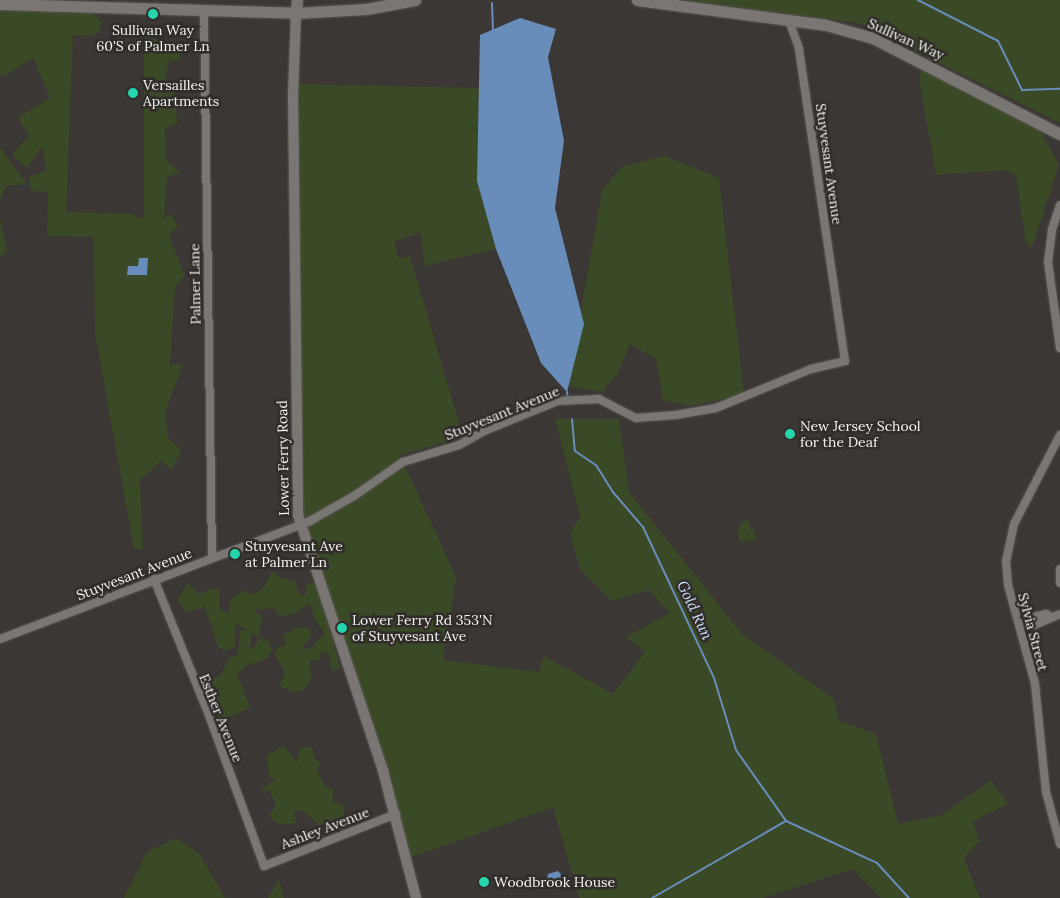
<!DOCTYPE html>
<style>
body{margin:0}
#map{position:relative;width:1060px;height:898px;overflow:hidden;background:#3a3734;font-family:Lora,serif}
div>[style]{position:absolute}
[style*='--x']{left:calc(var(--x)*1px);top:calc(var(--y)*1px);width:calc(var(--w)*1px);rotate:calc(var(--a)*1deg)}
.green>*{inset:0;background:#3b4a26}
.water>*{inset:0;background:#698dbb}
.stream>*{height:2px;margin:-1px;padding:0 1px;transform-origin:1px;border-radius:1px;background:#698dbb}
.roads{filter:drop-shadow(0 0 1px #595654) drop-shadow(0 0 1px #595654)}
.minor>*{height:8px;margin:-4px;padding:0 4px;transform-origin:4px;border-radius:4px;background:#7a7673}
.tertiary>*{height:10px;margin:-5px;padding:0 5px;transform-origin:5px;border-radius:5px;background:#7a7673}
.secondary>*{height:11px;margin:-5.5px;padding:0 5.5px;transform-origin:5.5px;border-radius:5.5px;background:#7a7673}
.dots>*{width:14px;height:14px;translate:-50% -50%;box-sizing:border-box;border:2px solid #302d2a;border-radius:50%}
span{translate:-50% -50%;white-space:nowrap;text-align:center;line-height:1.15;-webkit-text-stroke:5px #302d2a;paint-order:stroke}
.poi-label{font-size:14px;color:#f6f4f2}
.left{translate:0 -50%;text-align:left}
.street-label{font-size:14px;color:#f6f4f2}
.water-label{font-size:15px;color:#cadffa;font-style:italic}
</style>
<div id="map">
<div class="green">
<i style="clip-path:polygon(680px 0,1060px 0,1060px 123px,859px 23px)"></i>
<i style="clip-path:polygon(0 8px,92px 13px,102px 22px,100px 31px,94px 36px,73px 35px,66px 212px,134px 214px,136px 218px,144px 217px,144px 37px,179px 44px,180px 60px,169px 61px,165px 79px,175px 86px,177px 123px,165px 128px,166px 160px,180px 172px,167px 177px,164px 220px,170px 213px,178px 226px,169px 236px,185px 275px,175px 287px,170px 365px,183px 364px,165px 413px,168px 437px,181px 450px,172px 470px,161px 461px,140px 480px,143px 550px,134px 549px,95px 333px,94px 237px,47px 236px,48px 192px,31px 191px,29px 177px,46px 171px,42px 146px,27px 168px,12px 155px,29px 136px,18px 118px,50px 98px,33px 58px,3px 77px,0 75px)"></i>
<i style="clip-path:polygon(922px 65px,1040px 130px,1059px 165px,1032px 247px,1026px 244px,1016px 176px,1006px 170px,936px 175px,919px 78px)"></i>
<i style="clip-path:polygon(299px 84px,479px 88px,477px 181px,496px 249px,424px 266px,421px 232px,394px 242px,399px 259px,410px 256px,463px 437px,400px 455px,456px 577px,443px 660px,539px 672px,544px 656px,613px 694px,645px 652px,626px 637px,670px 613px,649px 590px,612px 601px,580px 569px,570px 533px,580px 517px,555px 419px,619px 419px,629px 492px,743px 635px,833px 698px,839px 721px,876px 734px,898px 824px,942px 815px,991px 780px,1008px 804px,973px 821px,979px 841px,964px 858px,980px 898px,881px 898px,852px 869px,763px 898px,579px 898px,553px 807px,407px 859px,302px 516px,295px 410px)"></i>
<i style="clip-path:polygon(0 148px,27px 184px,6px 186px,0 200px)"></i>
<i style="clip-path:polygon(664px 156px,719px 178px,744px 395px,688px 406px,663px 400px,656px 359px,630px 344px,617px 375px,602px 392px,568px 386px,602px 191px,621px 167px)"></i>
<i style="clip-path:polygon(0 218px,7px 251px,0 258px)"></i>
<i style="clip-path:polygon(746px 520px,750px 522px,750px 529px,754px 530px,755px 540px,739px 542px,738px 527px)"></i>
<i style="clip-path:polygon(275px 572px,278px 577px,296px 582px,299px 595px,305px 594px,307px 584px,319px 581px,340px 669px,331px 671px,330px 654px,320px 652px,321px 660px,310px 660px,311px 679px,304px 690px,295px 692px,279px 686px,285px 673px,274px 653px,278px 647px,286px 646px,284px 635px,295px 628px,308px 627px,312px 635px,300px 650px,311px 648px,325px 633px,315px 620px,310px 604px,293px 614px,280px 616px,273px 606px,264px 610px,255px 609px,255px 612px,262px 615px,258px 638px,252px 633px,250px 648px,253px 648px,259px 639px,267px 639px,272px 650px,267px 658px,258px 663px,255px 661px,255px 665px,249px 663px,237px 674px,250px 708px,220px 721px,204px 682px,220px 676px,230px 657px,238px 655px,240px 631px,247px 630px,235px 624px,235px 647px,225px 651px,218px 647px,205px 607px,187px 612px,177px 600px,188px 583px,199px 594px,210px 589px,220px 590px,219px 608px,228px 614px,231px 600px,236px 595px,244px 590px,251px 595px,264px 588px,271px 573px)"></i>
<i style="clip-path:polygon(284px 746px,297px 762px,300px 748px,312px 747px,315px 759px,321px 763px,317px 770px,325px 786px,333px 789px,333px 802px,344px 806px,344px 829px,330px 836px,302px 810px,294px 812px,296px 823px,279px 825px,269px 816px,276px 805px,269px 790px,263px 793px,262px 789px,276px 779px,269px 777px,267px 755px)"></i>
<i style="clip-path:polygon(176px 838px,199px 853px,225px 898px,124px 898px,147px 852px)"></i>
<i style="clip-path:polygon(279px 879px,284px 898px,268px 898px)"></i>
</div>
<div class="water">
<i style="clip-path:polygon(520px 18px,556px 29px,548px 57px,564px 141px,555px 208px,584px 324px,567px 392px,541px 363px,496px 249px,477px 181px,480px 35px)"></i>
<i style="clip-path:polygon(139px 258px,148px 258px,147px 275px,127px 275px,128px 266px,138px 266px)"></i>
<i style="clip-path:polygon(558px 871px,567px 880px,560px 879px,553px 885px,547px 880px,548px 874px)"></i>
</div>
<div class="stream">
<i style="--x:918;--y:0;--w:90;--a:27.1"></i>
<i style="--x:998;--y:41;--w:55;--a:63.9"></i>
<i style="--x:1022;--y:90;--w:38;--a:-2"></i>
<i style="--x:492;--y:3;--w:27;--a:88"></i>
<i style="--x:567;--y:392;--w:7;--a:82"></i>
<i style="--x:572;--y:419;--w:32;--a:85"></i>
<i style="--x:575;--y:451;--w:25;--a:34"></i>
<i style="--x:596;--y:465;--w:31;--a:58"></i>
<i style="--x:612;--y:491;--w:48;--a:49.3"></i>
<i style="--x:643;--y:527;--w:167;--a:64.8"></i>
<i style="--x:714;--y:678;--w:75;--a:73"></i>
<i style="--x:736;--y:750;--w:87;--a:54.8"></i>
<i style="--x:786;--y:821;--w:100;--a:24.8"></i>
<i style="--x:877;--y:863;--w:47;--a:47.6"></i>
<i style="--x:652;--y:898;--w:155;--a:-29.9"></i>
</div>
<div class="roads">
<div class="minor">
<i style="--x:204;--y:11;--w:546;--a:89.16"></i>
<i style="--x:1060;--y:205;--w:26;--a:108"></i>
<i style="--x:1052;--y:230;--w:32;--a:97"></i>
<i style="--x:1048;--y:262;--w:87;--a:82.1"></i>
<i style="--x:1060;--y:435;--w:100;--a:117.3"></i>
<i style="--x:1014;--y:524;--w:38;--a:102"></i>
<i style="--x:1006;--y:561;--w:24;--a:85"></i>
<i style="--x:1008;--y:585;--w:103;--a:74.7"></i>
<i style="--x:1035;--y:684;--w:109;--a:84.2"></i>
<i style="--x:1046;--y:792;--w:54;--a:74.9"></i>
<i style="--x:1060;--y:569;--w:14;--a:90"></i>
<i style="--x:154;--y:579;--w:141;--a:68"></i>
<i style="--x:207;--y:710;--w:166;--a:69.9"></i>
<i style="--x:264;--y:866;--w:142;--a:-21.5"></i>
<i style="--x:1052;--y:617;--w:7;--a:-153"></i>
<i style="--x:1046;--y:614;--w:17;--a:167"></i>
<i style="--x:1029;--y:618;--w:7;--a:124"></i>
<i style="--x:1025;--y:624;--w:7;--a:16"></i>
<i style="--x:1032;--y:626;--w:30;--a:-23"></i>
<i style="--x:0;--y:639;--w:332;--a:-20.8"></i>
<i style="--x:310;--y:521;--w:51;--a:-29.6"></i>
<i style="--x:354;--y:496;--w:60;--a:-34.8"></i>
<i style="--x:403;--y:462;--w:59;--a:-16.9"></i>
<i style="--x:459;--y:445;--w:29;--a:-29"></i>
<i style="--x:484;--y:431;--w:80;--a:-22.1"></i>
<i style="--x:558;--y:401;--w:41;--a:-2.8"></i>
<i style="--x:599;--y:399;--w:42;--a:27.2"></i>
<i style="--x:636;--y:418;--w:40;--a:-4.3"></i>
<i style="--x:676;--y:415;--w:41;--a:-9.9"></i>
<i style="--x:716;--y:408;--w:103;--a:-22.3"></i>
<i style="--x:811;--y:369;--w:35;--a:-13"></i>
<i style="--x:845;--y:361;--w:316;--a:-98.4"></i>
<i style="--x:799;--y:48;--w:30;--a:-110"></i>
</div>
<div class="tertiary">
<i style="--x:296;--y:13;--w:81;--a:92.1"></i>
<i style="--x:293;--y:94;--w:421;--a:89.3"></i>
<i style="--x:298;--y:515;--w:270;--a:71.6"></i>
<i style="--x:383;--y:771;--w:131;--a:75.4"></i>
</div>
<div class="secondary">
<i style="--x:637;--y:0;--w:191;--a:7.5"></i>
<i style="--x:826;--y:25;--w:49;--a:15.5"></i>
<i style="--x:873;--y:38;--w:210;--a:27.2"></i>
<i style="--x:0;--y:4;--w:296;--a:1.7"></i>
<i style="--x:296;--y:13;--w:70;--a:-3.3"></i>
<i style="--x:366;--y:9;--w:50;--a:-10.4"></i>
<i style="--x:296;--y:13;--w:13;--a:-86"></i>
</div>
</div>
<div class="dots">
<i style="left:153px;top:14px;background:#25d5ae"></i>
<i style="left:133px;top:93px;background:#25d5ae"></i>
<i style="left:790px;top:434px;background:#25d5ae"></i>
<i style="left:235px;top:554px;background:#25d5ae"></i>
<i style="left:342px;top:628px;background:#25d5ae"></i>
<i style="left:484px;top:882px;background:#25d5ae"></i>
</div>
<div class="poi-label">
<span style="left:153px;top:38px">Sullivan Way<br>60'S of Palmer Ln</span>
<span class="left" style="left:143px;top:93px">Versailles<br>Apartments</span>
<span class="left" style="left:800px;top:434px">New Jersey School<br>for the Deaf</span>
<span class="left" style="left:245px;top:554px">Stuyvesant Ave<br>at Palmer Ln</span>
<span class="left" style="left:352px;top:628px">Lower Ferry Rd 353'N<br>of Stuyvesant Ave</span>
<span class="left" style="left:494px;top:882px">Woodbrook House</span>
</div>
<div class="street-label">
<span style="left:906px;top:39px;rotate:24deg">Sullivan Way</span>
<span style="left:829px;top:164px;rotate:82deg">Stuyvesant Avenue</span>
<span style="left:195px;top:284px;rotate:-91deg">Palmer Lane</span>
<span style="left:502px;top:413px;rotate:-22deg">Stuyvesant Avenue</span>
<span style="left:283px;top:458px;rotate:-91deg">Lower Ferry Road</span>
<span style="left:134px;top:574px;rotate:-21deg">Stuyvesant Avenue</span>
<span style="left:1033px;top:632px;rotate:75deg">Sylvia Street</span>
<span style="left:221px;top:718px;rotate:68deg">Esther Avenue</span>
<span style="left:325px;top:828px;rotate:-21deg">Ashley Avenue</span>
</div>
<div class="water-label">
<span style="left:695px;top:610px;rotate:65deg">Gold Run</span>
</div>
</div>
